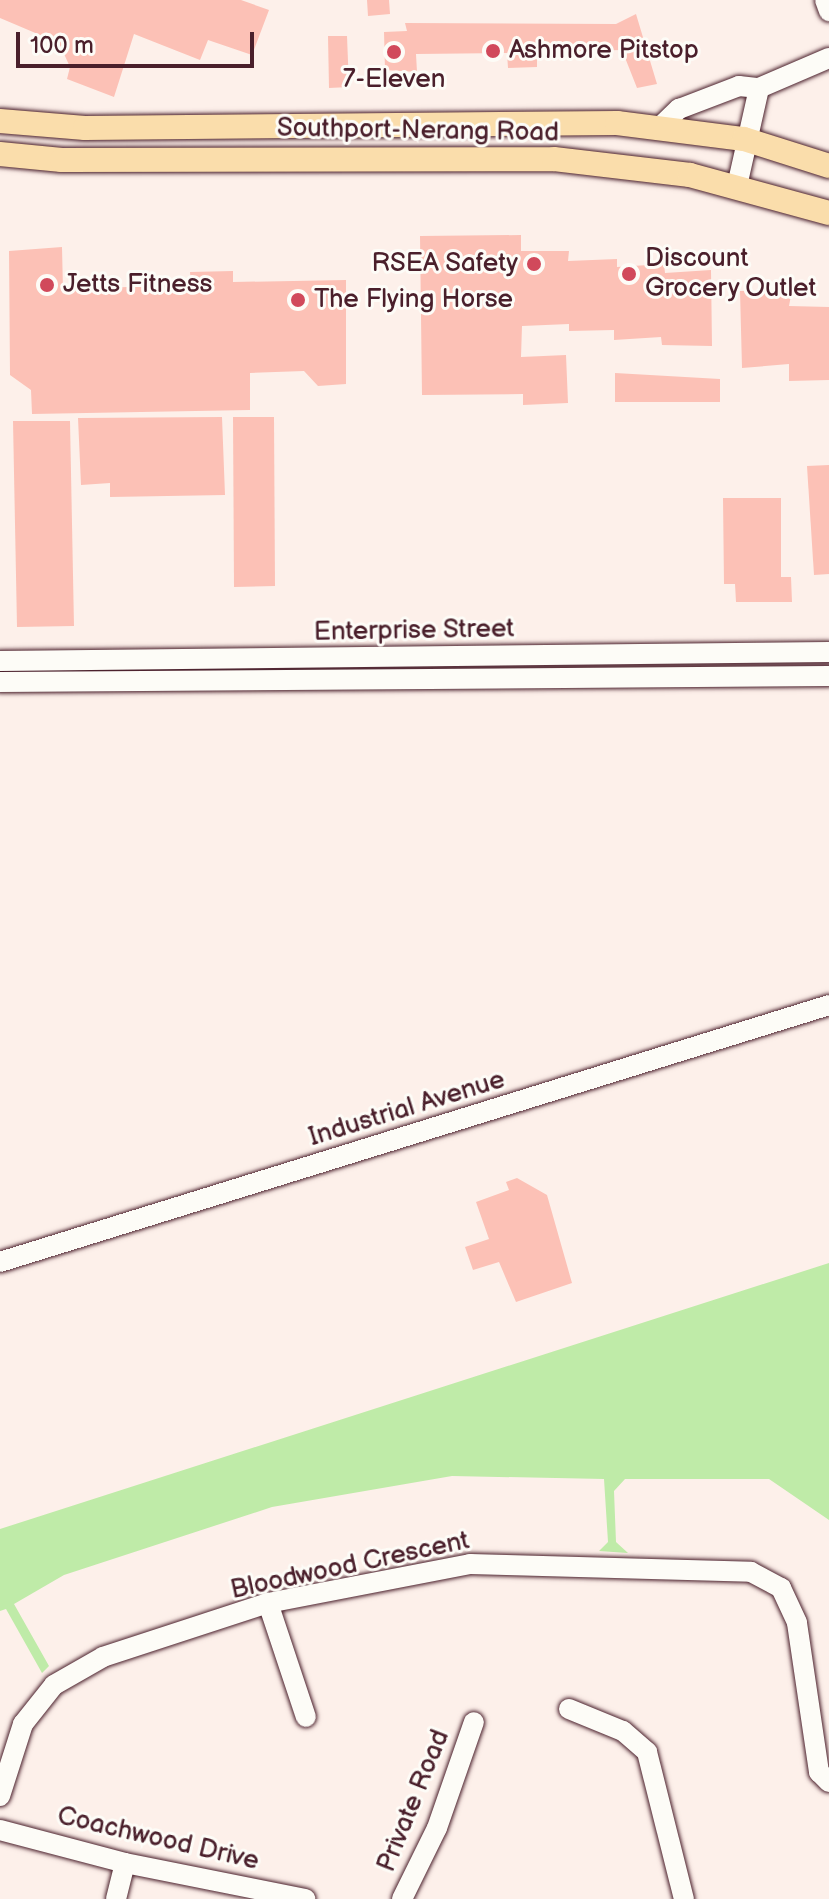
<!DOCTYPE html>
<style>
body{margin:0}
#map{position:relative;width:829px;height:1899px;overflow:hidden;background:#fdf0ea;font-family:"Balsamiq Sans",sans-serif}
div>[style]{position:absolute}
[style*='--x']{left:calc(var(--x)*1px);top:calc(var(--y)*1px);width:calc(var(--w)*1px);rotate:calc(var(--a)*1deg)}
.green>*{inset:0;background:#bfeba8}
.building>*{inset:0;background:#fcc1b6}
.roads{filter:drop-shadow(0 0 2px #4a1f2b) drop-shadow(0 0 2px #4a1f2b)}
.minor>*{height:20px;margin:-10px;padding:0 10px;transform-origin:10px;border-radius:10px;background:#fdfcf7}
.major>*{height:24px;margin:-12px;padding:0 12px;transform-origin:12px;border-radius:12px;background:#faddab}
.dots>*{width:22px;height:22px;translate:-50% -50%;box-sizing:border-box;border:4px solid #fdfcf7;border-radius:50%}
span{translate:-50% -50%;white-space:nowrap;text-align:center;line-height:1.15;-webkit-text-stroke:6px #fdfcf7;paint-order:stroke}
.poi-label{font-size:26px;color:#4a1f2b}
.left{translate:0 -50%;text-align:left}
.right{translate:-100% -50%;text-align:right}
.street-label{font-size:26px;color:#4a1f2b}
.scale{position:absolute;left:16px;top:32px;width:238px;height:36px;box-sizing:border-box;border:4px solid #4a1f2b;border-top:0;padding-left:10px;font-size:24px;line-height:28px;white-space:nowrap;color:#4a1f2b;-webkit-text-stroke:6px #fdfcf7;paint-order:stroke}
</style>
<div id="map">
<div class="green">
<i style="clip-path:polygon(829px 1263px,829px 1520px,769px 1479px,625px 1479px,614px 1491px,616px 1542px,628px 1553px,599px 1551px,608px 1542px,604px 1479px,452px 1476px,272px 1507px,64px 1575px,14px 1604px,49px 1666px,42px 1673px,6px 1609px,0 1611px,0 1529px)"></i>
</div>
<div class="building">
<i style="clip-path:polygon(0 0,241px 0,269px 10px,252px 55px,208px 40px,200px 60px,134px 34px,114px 97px,67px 79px,70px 67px,59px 43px,0 18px)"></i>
<i style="clip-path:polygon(367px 0,389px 0,390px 14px,368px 16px)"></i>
<i style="clip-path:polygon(636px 14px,657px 84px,637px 88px,622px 50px,537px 52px,537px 67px,508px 68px,507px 53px,416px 54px,417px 72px,385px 70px,384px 32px,407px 31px,405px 23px,616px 24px)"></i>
<i style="clip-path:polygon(328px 36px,347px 36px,349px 87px,329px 88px)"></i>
<i style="clip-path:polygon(521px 235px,521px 251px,569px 251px,568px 261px,617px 259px,617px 267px,664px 264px,665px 273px,711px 270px,712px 346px,662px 345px,661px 337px,614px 340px,614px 330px,569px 331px,569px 324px,522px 326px,521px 357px,566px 355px,568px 403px,523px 405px,523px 394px,422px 395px,420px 236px)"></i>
<i style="clip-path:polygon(62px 247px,63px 290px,191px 284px,190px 272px,233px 271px,233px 282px,346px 280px,346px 384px,318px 386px,304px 371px,250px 373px,250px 410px,32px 414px,31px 390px,10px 375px,9px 251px)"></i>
<i style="clip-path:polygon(792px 290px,789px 306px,829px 307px,829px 380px,789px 381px,789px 364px,742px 368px,740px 291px)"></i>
<i style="clip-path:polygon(615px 373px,720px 379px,720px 402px,615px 402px)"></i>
<i style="clip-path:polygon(222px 417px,225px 495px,110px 497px,110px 483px,81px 485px,78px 418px)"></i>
<i style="clip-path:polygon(233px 417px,274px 417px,275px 586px,234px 587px)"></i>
<i style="clip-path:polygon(13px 421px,70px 421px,74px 626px,17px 627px)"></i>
<i style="clip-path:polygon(829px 465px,829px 574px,814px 575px,807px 466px)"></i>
<i style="clip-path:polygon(723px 498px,781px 498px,781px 577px,791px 577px,792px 602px,736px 602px,735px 584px,724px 584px)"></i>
<i style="clip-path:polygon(517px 1178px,547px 1195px,572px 1283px,516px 1302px,499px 1262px,473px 1270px,465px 1247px,489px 1239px,476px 1202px,509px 1190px,506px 1182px)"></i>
</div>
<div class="roads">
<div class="minor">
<i style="--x:825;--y:0;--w:12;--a:70"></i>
<i style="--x:659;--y:128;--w:28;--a:-44"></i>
<i style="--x:679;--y:109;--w:64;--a:-21"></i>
<i style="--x:739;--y:86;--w:20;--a:6"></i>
<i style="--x:737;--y:186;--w:100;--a:-77.3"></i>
<i style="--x:759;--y:88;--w:76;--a:-23.2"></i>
<i style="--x:0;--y:661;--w:829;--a:-0.62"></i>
<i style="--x:0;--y:682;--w:829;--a:-0.41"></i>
<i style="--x:0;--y:1262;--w:868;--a:-17.22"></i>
<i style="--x:268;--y:1603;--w:120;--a:71.6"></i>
<i style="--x:569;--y:1709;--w:58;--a:22.2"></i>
<i style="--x:623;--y:1731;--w:32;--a:41"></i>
<i style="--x:647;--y:1752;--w:152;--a:75.9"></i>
<i style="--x:0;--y:1796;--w:76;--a:-72.3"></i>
<i style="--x:23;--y:1724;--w:50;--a:-51.5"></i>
<i style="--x:54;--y:1685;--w:56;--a:-29.7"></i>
<i style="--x:103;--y:1657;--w:174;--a:-18.1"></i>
<i style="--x:268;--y:1603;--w:206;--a:-10.9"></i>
<i style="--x:470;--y:1564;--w:281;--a:1.6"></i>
<i style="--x:751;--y:1572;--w:34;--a:28"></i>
<i style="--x:781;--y:1588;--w:38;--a:65"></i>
<i style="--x:797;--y:1623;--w:151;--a:81.6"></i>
<i style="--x:819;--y:1772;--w:14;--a:45"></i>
<i style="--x:0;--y:1830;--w:129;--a:14.8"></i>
<i style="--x:125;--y:1863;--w:184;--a:11.3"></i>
<i style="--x:116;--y:1899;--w:37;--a:-76"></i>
<i style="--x:402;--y:1899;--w:79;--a:-63.8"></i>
<i style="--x:437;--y:1828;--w:112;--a:-70.8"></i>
</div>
<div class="major">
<i style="--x:0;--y:121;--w:85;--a:4.7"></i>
<i style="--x:85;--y:128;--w:532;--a:-0.54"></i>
<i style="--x:617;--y:123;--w:128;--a:7.2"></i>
<i style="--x:744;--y:139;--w:89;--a:17.6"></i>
<i style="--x:0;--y:154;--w:62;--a:5.5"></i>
<i style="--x:62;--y:160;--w:492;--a:-0.1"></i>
<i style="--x:554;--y:159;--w:137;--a:6.7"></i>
<i style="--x:690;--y:175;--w:144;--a:15.3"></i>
</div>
</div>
<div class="dots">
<i style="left:493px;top:51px;background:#d1495b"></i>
<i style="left:394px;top:52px;background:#d1495b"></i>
<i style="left:534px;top:264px;background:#d1495b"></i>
<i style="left:629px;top:274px;background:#d1495b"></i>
<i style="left:47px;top:285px;background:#d1495b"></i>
<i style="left:298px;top:300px;background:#d1495b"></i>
</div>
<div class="poi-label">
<span class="left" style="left:509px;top:51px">Ashmore Pitstop</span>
<span style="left:394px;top:80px">7-Eleven</span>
<span class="left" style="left:645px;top:274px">Discount<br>Grocery Outlet</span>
<span class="right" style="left:518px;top:264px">RSEA Safety</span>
<span class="left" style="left:63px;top:285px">Jetts Fitness</span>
<span class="left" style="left:314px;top:300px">The Flying Horse</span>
</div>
<div class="street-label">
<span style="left:418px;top:131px;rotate:1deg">Southport-Nerang Road</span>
<span style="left:414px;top:631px;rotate:-1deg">Enterprise Street</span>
<span style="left:407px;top:1109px;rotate:-17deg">Industrial Avenue</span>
<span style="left:350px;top:1566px;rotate:-12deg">Bloodwood Crescent</span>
<span style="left:414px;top:1801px;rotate:-68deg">Private Road</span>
<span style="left:158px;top:1839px;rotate:13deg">Coachwood Drive</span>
</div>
<div class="scale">100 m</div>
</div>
